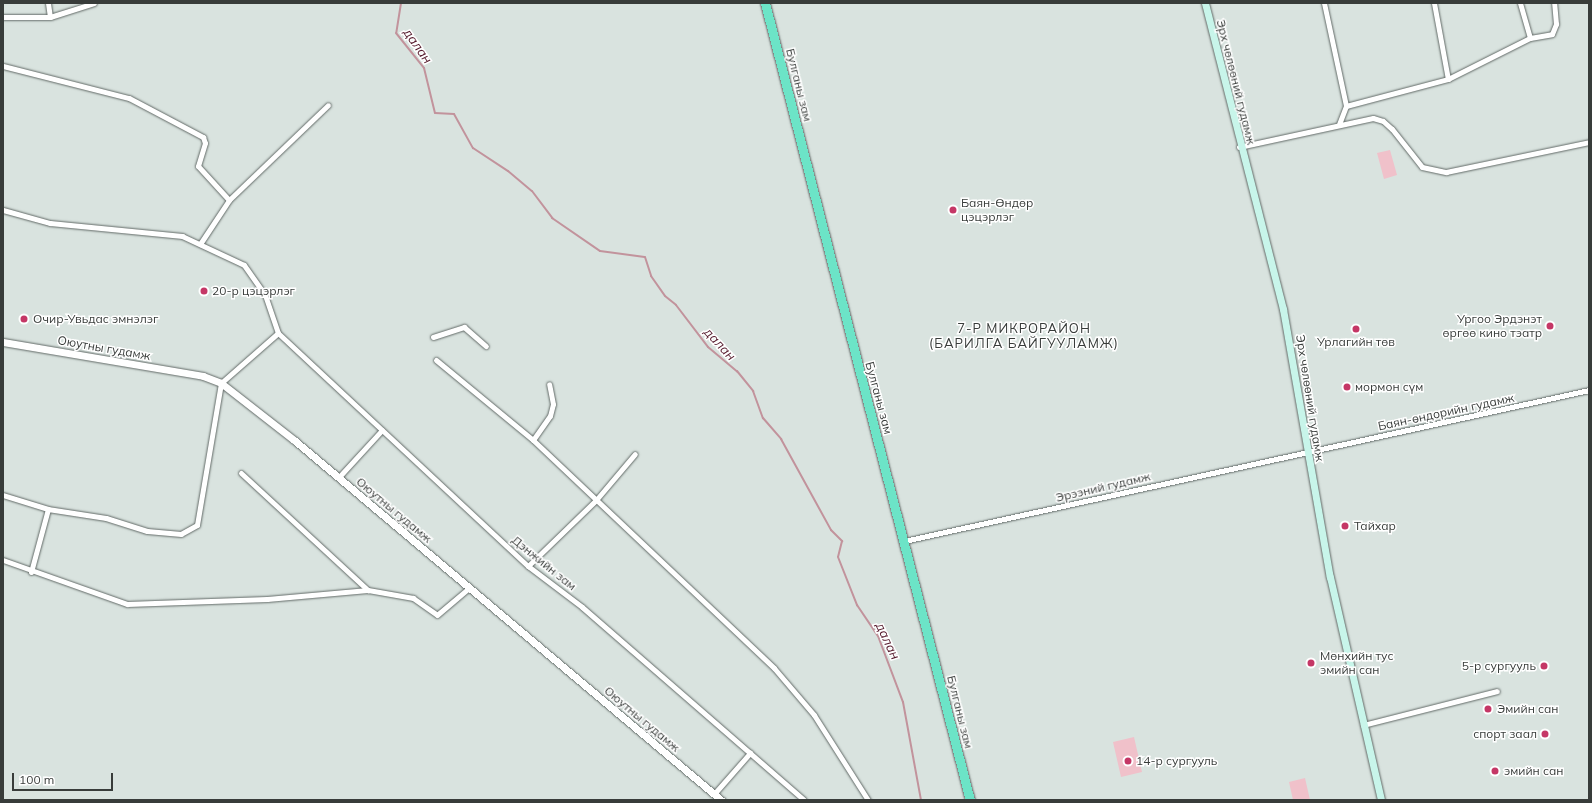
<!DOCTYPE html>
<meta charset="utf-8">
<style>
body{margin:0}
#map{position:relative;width:1592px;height:803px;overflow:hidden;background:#d9e3df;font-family:Mulish,sans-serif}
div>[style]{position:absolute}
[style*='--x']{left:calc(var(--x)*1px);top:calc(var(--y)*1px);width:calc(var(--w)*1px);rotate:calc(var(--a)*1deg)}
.green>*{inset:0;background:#f0c1ca}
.stream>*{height:2px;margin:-1px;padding:0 1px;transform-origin:1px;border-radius:1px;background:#c2939c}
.roads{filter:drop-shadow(0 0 1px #626a67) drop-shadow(0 0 1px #626a67)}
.minor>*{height:5px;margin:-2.5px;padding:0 2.5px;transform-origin:2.5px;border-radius:2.5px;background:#fff}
.tertiary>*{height:7px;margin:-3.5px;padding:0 3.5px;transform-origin:3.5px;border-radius:3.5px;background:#fff}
.secondary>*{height:7px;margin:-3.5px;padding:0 3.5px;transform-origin:3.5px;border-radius:3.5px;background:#c8f5ea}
.trunk>*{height:9px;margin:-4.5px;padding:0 4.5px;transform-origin:4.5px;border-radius:4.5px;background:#6ce4c7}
.dots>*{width:11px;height:11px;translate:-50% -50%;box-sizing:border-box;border:2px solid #fff;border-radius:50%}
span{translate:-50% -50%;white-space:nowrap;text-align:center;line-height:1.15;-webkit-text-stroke:3px #fff;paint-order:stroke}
.street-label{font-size:12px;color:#383c3a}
.poi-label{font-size:12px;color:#383c3a}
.left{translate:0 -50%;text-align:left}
.right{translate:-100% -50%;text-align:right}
.water-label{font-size:13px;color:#54192b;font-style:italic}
.neighbourhood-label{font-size:13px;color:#383c3a;letter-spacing:1px}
.frame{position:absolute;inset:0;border:4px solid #383c3a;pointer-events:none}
.scale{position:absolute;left:12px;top:773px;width:101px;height:18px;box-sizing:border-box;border:2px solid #383c3a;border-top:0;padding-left:5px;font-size:12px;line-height:14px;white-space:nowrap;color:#383c3a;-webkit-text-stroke:3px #fff;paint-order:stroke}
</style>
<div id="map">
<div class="green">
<i style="clip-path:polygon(1390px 150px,1397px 175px,1384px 179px,1377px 153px)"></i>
<i style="clip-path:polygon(1134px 737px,1142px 772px,1121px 777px,1113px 742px)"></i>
<i style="clip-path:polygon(1305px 778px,1310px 800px,1293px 800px,1289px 782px)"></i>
</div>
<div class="stream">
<i style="--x:401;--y:3;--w:30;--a:99"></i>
<i style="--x:396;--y:33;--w:45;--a:51.3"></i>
<i style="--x:424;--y:68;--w:46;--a:76.3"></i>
<i style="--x:435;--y:113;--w:19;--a:3"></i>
<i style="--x:454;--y:114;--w:39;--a:61"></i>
<i style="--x:473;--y:148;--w:42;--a:33.3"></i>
<i style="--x:508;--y:171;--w:31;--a:40"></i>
<i style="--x:532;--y:191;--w:34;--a:53"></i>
<i style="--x:552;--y:218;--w:58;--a:34.5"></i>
<i style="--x:600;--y:251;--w:45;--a:7.6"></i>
<i style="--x:645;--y:257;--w:20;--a:72"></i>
<i style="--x:651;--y:276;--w:24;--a:55"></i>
<i style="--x:665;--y:296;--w:14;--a:39"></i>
<i style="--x:676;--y:305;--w:53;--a:52.7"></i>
<i style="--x:708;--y:347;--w:38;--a:40"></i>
<i style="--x:737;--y:371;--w:26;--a:51"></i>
<i style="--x:753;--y:391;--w:29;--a:70"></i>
<i style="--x:763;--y:418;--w:28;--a:49"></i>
<i style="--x:781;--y:439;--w:104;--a:61.2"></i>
<i style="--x:831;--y:530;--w:16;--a:45"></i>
<i style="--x:842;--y:541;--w:16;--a:104"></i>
<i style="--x:838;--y:557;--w:52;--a:68.4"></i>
<i style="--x:857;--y:605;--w:37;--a:56"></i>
<i style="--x:878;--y:636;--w:71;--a:69.3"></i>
<i style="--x:903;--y:702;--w:100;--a:79.6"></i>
</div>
<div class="roads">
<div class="minor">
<i style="--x:48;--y:3;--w:14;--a:82"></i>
<i style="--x:1324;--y:3;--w:105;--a:77.9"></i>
<i style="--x:1346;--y:106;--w:19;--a:111"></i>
<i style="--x:1434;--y:3;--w:77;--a:79.6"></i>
<i style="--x:1520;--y:3;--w:36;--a:74"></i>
<i style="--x:3;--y:17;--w:47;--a:0"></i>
<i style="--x:50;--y:17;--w:46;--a:-17.7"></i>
<i style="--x:3;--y:66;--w:130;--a:14.3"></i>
<i style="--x:129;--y:98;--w:84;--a:27.8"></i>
<i style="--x:203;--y:137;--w:6;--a:72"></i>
<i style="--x:205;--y:143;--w:24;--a:107"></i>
<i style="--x:198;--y:166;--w:46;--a:47.6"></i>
<i style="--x:1346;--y:106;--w:106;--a:-14.8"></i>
<i style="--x:1448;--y:79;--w:92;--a:-26.6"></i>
<i style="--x:1530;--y:38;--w:22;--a:-10"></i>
<i style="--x:1552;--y:34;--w:11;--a:-68"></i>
<i style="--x:1556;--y:24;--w:21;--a:-95"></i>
<i style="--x:1239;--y:147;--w:137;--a:-12.2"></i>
<i style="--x:1373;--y:118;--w:10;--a:17"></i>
<i style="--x:1383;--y:121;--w:12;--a:42"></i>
<i style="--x:1392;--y:129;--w:48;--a:51.7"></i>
<i style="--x:1422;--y:167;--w:25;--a:12"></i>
<i style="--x:1446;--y:172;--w:146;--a:-11.8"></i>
<i style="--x:3;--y:210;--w:49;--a:15.5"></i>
<i style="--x:50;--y:223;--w:133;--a:5.6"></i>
<i style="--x:182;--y:236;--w:68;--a:25.1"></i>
<i style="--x:244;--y:265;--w:37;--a:55"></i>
<i style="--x:265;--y:295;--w:40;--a:71.1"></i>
<i style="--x:278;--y:333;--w:76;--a:138.7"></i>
<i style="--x:221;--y:383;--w:144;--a:99.6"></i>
<i style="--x:197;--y:525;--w:18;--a:151"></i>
<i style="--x:181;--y:534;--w:34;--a:-175"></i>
<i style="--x:147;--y:531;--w:43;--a:-162.4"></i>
<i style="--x:106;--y:518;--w:59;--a:-171.2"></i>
<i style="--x:48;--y:509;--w:47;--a:-162.7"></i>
<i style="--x:200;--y:244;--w:53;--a:-56.6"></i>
<i style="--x:229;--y:200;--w:137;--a:-43.8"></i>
<i style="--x:278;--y:333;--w:342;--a:43"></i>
<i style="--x:528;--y:566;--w:68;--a:37.2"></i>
<i style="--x:582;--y:607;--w:294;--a:41"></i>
<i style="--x:433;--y:337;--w:33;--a:-18"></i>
<i style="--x:464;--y:327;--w:29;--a:41"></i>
<i style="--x:436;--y:360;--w:126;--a:39.5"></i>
<i style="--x:533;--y:440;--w:332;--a:43.4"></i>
<i style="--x:774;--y:668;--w:62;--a:49.6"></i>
<i style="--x:814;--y:715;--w:101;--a:57.6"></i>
<i style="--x:533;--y:440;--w:29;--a:-55"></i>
<i style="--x:550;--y:416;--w:12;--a:-76"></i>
<i style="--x:553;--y:404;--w:20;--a:-101"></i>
<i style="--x:241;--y:473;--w:173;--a:42.7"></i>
<i style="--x:338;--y:478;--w:65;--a:-47.5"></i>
<i style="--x:904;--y:541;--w:701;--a:-12.43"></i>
<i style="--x:3;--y:560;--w:132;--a:19.5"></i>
<i style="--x:127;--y:604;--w:140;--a:-2"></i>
<i style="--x:267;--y:599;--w:101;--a:-5.1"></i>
<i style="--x:368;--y:590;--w:46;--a:10.1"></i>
<i style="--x:413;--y:598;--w:29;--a:35"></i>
<i style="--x:437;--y:615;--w:42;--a:-40.2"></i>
<i style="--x:528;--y:566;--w:95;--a:-44.1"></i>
<i style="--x:596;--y:500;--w:60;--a:-49.7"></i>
<i style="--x:31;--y:572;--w:65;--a:-74.9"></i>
<i style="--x:1363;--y:725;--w:138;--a:-14.2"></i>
<i style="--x:714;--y:794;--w:55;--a:-48.7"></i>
</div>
<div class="tertiary">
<i style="--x:3;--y:342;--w:203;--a:9.6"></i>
<i style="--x:203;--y:376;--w:19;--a:21"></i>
<i style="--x:221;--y:383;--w:93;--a:38"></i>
<i style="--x:294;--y:440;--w:559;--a:40.13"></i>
</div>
<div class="secondary">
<i style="--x:1205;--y:3;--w:316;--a:75.7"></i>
<i style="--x:1283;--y:309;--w:272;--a:80.1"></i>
<i style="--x:1330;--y:577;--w:229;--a:77.1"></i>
</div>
<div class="trunk">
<i style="--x:765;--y:3;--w:823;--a:75.58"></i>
</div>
</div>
<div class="dots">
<i style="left:953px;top:210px;background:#c53766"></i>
<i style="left:204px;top:291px;background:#c53766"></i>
<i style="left:24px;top:319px;background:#c53766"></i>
<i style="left:1550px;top:326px;background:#c53766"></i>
<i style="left:1356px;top:329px;background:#c53766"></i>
<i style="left:1347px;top:387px;background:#c53766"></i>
<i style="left:1345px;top:526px;background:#c53766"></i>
<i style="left:1311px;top:663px;background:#c53766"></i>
<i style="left:1544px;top:666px;background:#c53766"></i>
<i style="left:1488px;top:709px;background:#c53766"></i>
<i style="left:1545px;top:734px;background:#c53766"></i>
<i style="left:1128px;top:761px;background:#c53766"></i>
<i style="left:1495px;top:771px;background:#c53766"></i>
</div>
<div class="street-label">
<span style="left:1236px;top:82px;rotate:76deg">Эрх чөлөөний гудамж</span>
<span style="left:799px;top:85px;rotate:76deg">Булганы зам</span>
<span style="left:104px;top:348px;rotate:10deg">Оюутны гудамж</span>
<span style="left:879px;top:398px;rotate:75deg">Булганы зам</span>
<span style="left:1310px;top:398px;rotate:81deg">Эрх чөлөөний гудамж</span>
<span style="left:1446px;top:412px;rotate:-12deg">Баян-өндорийн гудамж</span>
<span style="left:1103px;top:487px;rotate:-13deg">Эрээний гудамж</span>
<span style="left:394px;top:510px;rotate:40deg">Оюутны гудамж</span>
<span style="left:544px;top:563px;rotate:39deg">Дэнжийн зам</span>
<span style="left:960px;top:712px;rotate:76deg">Булганы зам</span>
<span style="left:642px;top:719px;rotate:40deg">Оюутны гудамж</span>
</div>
<div class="poi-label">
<span class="left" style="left:961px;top:210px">Баян-Өндөр<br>цэцэрлэг</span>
<span class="left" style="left:212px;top:291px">20-р цэцэрлэг</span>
<span class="left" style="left:33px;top:319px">Oчир-Увьдас эмнэлэг</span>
<span class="right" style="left:1542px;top:326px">Ургоо Эрдэнэт<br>өргөө кино тэатр</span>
<span style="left:1356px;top:342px">Урлагийн төв</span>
<span class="left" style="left:1355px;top:387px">мормон сүм</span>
<span class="left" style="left:1354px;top:526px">Тайхар</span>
<span class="left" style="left:1320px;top:663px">Мөнхийн тус<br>эмийн сан</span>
<span class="right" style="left:1536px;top:666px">5-р сургууль</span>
<span class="left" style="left:1497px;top:709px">Эмийн сан</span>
<span class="right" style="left:1537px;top:734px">спорт заал</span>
<span class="left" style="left:1136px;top:761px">14-р сургууль</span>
<span class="left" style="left:1504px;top:771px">эмийн сан</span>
</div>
<div class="water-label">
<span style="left:418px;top:46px;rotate:55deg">далан</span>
<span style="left:720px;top:344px;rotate:47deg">далан</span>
<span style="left:888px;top:641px;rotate:65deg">далан</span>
</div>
<div class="neighbourhood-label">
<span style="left:1024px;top:336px">7-Р МИКРОРАЙОН<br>(БАРИЛГА БАЙГУУЛАМЖ)</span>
</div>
<div class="frame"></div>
<div class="scale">100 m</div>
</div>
